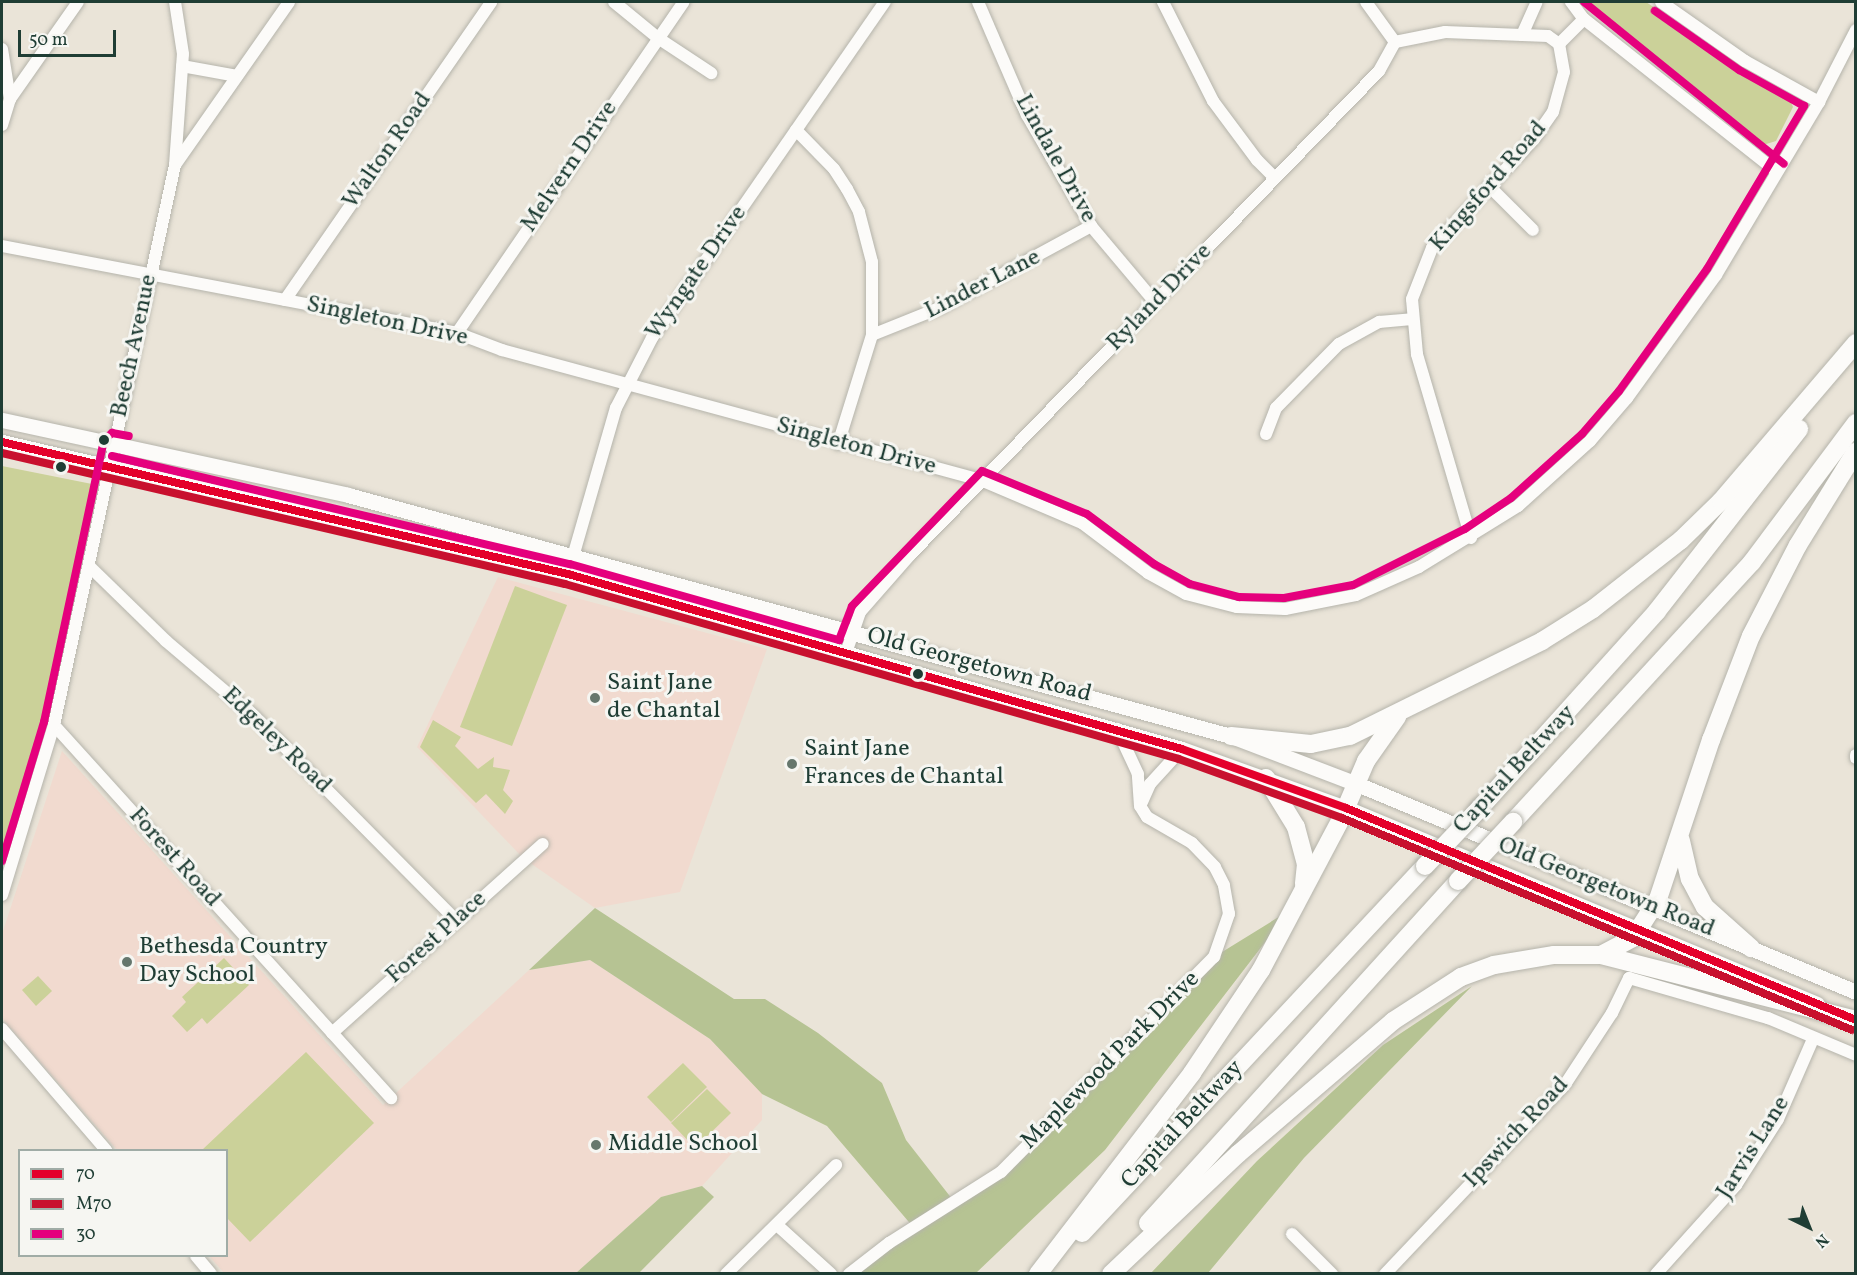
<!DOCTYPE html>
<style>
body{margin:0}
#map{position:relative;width:1857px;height:1275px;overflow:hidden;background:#eae4d8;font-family:Vollkorn,serif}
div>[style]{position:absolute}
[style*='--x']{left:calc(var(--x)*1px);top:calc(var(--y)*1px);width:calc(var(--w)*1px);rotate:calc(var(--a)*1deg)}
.built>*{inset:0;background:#f1dacf}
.green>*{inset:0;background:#cbd199}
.forest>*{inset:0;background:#b6c393}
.roads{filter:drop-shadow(0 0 2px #b5b4ab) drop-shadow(0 0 2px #b5b4ab)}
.minor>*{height:12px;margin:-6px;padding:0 6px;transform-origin:6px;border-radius:6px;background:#fcfbf9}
.major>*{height:15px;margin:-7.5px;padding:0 7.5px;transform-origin:7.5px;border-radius:7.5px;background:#fcfbf9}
.highway>*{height:18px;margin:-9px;padding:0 9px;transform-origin:9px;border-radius:9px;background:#fcfbf9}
.bridges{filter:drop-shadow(0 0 2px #b5b4ab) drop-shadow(0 0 2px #b5b4ab)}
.highway-bridge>*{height:18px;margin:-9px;padding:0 9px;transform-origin:9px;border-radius:9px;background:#fcfbf9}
.bus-1>*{height:8px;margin:-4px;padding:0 4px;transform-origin:4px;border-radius:4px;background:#e4002b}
.bus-2>*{height:8px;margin:-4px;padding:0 4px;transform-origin:4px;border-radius:4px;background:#c8102e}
.bus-3>*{height:8px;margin:-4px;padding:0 4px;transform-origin:4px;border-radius:4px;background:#e5007d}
.dots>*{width:16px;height:16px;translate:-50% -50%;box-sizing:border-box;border:3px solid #f6f6f2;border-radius:50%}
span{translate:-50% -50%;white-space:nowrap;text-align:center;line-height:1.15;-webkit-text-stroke:6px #f6f6f2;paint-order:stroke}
.street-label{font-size:24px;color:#1f3d34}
.poi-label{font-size:24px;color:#1f3d34}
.left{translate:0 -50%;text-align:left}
.frame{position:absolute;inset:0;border:3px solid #1f3d34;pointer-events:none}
.legend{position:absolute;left:18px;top:1149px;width:210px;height:108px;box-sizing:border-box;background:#f6f6f2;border:2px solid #a0aca6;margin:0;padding:8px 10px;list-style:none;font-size:18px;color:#1f3d34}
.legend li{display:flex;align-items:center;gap:12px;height:30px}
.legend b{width:30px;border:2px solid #a0aca6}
.north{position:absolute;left:1779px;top:1197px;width:60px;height:60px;-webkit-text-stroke:4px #f6f6f2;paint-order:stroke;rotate:137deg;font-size:16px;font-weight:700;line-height:24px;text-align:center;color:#1f3d34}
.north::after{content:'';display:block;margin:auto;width:21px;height:27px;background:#1f3d34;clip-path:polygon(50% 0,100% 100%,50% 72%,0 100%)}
.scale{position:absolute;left:18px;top:30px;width:98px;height:27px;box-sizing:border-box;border:3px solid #1f3d34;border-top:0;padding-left:8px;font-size:18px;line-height:21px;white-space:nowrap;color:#1f3d34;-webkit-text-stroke:4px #f6f6f2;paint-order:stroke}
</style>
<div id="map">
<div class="built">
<i style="clip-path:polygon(498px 577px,767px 649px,680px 892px,595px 908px,523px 858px,417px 747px)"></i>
<i style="clip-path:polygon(62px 751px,383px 1105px,529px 970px,590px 960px,710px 1039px,762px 1094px,762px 1120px,702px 1186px,661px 1197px,576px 1273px,224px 1273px,209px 1256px,226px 1256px,226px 1150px,117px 1150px,2px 1018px,2px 934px)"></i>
</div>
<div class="green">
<i style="clip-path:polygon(1585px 2px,1646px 2px,1789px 98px,1793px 107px,1776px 141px,1763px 145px,1724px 118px,1607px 25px)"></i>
<i style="clip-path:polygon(2px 466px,92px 484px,50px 703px,2px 853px)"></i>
<i style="clip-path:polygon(515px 586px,567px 605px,512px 746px,460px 727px)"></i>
<i style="clip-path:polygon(433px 720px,461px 737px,455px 746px,478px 769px,494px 757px,493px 767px,510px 770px,503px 790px,513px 801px,505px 814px,486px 794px,476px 803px,420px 747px)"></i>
<i style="clip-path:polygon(224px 958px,249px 985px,207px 1024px,202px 1018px,187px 1032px,172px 1016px,186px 1002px,182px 997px)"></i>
<i style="clip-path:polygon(38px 976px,52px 991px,36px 1006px,22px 990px)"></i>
<i style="clip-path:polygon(306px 1052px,374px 1123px,250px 1242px,227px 1218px,226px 1150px,202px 1150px)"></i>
<i style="clip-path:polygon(683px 1063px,707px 1087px,671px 1122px,647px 1097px)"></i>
<i style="clip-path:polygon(707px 1089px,731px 1113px,695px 1148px,671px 1123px)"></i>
</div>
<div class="forest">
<i style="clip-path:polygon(595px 908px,734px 999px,765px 999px,818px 1033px,882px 1083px,906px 1140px,956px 1204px,1001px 1172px,1214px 957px,1290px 910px,1105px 1150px,976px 1273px,849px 1273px,914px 1228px,827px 1126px,762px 1094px,710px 1039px,590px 960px,529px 970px)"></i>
<i style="clip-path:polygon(1472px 986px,1304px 1158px,1208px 1273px,1151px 1273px,1257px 1161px,1383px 1045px)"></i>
<i style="clip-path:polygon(702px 1186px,714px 1197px,639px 1273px,576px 1273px,661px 1197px)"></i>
</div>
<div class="roads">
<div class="minor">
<i style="--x:614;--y:2;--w:57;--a:39.3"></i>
<i style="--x:658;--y:38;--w:64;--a:33.4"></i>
<i style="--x:978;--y:2;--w:123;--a:66.6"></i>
<i style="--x:1027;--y:115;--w:128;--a:60"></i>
<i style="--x:1091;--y:226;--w:99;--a:49.9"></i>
<i style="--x:1163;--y:2;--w:111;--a:63.2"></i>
<i style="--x:1213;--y:101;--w:74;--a:53.3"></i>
<i style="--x:1257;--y:160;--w:25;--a:45"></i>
<i style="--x:1366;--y:2;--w:49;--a:54.1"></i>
<i style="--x:1571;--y:2;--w:21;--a:53"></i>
<i style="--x:1584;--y:19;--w:246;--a:38.4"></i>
<i style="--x:1661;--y:2;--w:103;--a:35.1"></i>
<i style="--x:1745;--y:61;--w:85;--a:29"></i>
<i style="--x:1522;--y:35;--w:36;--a:-66"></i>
<i style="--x:2;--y:49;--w:51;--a:80.9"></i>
<i style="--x:182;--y:66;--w:56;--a:10.3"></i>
<i style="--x:2;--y:125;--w:27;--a:-73"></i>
<i style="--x:10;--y:99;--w:118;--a:-55"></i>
<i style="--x:796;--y:130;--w:54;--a:45.7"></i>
<i style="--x:834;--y:169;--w:24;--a:57"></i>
<i style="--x:847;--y:189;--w:26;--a:62"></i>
<i style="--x:859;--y:212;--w:52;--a:75.4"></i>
<i style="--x:872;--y:262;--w:73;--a:90"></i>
<i style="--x:872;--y:335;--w:114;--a:107.3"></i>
<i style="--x:175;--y:165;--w:199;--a:-55"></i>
<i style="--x:1489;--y:186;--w:62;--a:45"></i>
<i style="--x:2;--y:246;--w:463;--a:10.8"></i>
<i style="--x:457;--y:333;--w:48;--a:20.7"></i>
<i style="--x:502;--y:350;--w:499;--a:15.2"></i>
<i style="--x:983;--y:481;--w:108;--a:23"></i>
<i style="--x:1082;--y:523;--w:83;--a:37.1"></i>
<i style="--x:1148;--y:573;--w:43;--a:28.9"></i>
<i style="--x:1186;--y:594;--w:53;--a:14.3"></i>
<i style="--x:1237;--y:607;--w:48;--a:2.4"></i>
<i style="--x:1285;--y:609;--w:72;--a:-11.2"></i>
<i style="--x:1356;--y:595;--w:69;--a:-24"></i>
<i style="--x:1419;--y:567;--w:116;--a:-31.6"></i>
<i style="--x:1518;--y:506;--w:97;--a:-42.1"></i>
<i style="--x:1590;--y:441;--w:57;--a:-49.3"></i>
<i style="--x:1627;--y:398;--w:152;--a:-54.1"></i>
<i style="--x:1716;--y:275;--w:201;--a:-59.2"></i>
<i style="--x:1819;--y:102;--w:81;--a:-62.8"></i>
<i style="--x:285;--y:300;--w:362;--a:-55.3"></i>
<i style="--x:457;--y:333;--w:401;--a:-55.6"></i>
<i style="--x:872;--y:335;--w:75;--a:-21.8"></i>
<i style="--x:942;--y:307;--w:170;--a:-28.5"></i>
<i style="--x:1266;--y:434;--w:28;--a:-69"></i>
<i style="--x:1276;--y:408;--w:90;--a:-45.5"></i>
<i style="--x:1339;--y:344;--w:46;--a:-28.8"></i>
<i style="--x:1379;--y:322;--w:33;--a:-5"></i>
<i style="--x:1471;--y:538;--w:192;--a:-106.4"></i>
<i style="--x:1417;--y:354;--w:55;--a:-95.2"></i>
<i style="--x:1412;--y:299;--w:55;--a:-68.6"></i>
<i style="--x:1432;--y:248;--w:149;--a:-46.9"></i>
<i style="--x:1534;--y:139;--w:33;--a:-55"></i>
<i style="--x:1553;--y:112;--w:41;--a:-74.6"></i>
<i style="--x:1564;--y:72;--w:28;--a:-100"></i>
<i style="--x:1559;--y:44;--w:35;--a:-45"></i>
<i style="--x:90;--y:567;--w:106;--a:44.2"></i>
<i style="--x:166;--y:641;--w:114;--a:40.4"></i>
<i style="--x:253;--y:715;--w:290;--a:45.3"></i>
<i style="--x:568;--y:574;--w:173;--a:-73.9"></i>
<i style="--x:616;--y:408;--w:79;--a:-62.8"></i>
<i style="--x:652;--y:338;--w:409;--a:-55.3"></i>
<i style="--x:846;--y:653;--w:43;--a:-71.1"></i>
<i style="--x:860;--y:612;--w:76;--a:-48.7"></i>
<i style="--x:910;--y:555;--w:674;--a:-45.9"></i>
<i style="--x:1379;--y:71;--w:33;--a:-61"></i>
<i style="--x:1395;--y:42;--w:51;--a:-11.3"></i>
<i style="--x:1445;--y:32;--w:103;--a:2.2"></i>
<i style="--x:1548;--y:36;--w:14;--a:36"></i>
<i style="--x:54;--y:725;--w:503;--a:47.9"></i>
<i style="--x:1856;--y:755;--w:3;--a:90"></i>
<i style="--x:1142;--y:802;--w:20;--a:-66"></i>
<i style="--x:1150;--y:784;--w:47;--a:-47.6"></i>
<i style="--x:2;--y:895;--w:178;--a:-73"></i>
<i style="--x:54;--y:725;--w:573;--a:-77.81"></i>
<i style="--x:175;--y:165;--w:111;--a:-85.9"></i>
<i style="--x:183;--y:54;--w:53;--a:-98.7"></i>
<i style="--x:2;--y:1029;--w:160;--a:49.3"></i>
<i style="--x:332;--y:1033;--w:283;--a:-41.9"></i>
<i style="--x:777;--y:1225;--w:73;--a:42.2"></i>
<i style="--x:1292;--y:1234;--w:57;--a:45"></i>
<i style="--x:196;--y:1256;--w:23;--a:50"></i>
<i style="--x:726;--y:1274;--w:155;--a:-44.7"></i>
<i style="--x:849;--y:1274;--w:51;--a:-37.8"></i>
<i style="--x:889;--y:1243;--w:133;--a:-32.4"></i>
<i style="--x:1001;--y:1172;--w:303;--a:-45.3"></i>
<i style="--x:1214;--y:957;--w:46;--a:-70.8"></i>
<i style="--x:1229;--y:914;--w:29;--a:-100"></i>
<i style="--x:1224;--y:885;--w:20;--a:-117"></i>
<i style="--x:1215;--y:867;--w:33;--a:-134"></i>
<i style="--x:1192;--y:843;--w:52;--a:-150"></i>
<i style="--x:1147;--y:817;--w:13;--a:-122"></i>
<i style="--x:1140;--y:806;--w:32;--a:-94"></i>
<i style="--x:1138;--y:774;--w:50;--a:-115"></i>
<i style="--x:1385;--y:1274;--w:263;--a:-46.5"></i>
<i style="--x:1566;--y:1083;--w:84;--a:-56.7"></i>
<i style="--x:1612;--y:1013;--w:39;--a:-64"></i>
<i style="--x:1629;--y:978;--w:145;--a:16.1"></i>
<i style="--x:1768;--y:1018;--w:95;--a:22.8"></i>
<i style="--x:1656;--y:1274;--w:120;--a:-48"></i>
<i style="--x:1736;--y:1185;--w:78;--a:-57.5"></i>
<i style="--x:1778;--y:1119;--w:87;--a:-66.4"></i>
</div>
<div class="major">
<i style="--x:2;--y:420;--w:354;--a:12.2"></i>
<i style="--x:348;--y:495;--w:915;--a:15.27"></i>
<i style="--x:1231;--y:736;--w:135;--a:20.9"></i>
<i style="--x:1357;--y:784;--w:541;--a:22.63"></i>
<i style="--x:2;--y:442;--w:581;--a:13.13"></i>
<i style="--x:568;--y:574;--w:638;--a:15.91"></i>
<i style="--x:1182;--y:749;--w:174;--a:19.8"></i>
<i style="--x:1346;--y:808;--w:510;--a:22.59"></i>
</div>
<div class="highway">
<i style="--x:1231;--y:736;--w:80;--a:5.7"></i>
<i style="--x:1311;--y:744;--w:40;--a:-12"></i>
<i style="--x:1350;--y:736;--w:214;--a:-26.3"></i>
<i style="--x:1542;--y:641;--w:60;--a:-32.1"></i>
<i style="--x:1593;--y:609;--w:112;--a:-38.1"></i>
<i style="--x:1681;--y:540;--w:56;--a:-44.3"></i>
<i style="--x:1721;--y:501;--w:208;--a:-49.5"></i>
<i style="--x:1266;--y:778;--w:57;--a:58.5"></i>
<i style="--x:1296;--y:827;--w:38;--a:75"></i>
<i style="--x:1306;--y:864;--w:20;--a:96"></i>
<i style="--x:1479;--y:809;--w:266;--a:-48"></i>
<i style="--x:1657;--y:611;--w:231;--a:-52"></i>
<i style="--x:1513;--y:822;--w:353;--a:-47.4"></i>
<i style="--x:1752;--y:562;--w:174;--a:-53.2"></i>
<i style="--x:1681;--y:841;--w:39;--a:77"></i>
<i style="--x:1690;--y:879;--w:32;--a:62"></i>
<i style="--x:1705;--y:907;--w:62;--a:41.7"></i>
<i style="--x:1601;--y:955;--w:36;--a:-28"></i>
<i style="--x:1633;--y:938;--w:46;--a:-57.3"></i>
<i style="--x:1658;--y:899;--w:168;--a:-71.6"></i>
<i style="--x:1711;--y:740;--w:111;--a:-69"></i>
<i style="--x:1751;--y:636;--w:102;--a:-62.7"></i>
<i style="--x:1798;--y:545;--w:110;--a:-58.3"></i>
<i style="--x:1148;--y:1223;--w:462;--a:-47.8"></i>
<i style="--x:1082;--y:1233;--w:502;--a:-46.94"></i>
<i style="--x:1038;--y:1274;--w:253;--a:-52.5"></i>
<i style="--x:1192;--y:1073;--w:124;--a:-56.2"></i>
<i style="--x:1261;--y:970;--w:173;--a:-62.1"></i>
<i style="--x:1342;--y:817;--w:61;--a:-66.8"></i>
<i style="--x:1366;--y:761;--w:54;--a:-54.8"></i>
<i style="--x:1111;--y:1274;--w:175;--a:-43.4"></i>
<i style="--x:1238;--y:1154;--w:204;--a:-40.6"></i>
<i style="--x:1393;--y:1021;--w:81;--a:-32.9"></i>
<i style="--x:1461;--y:977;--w:35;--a:-20"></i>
<i style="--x:1494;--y:965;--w:61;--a:-9.5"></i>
<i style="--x:1554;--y:955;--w:47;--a:0"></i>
<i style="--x:1601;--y:955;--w:263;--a:14.3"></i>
</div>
</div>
<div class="bridges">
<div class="highway-bridge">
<i style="--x:1425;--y:866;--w:79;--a:-46.5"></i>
<i style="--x:1458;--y:881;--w:81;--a:-47"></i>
</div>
</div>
<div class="bus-1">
<i style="--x:2;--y:442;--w:581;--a:13.13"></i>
<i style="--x:568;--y:574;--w:638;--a:15.91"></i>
<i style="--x:1182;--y:749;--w:174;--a:19.8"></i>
<i style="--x:1346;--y:808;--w:552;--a:22.57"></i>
</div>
<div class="bus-2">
<i style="--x:2;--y:453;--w:578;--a:13.1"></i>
<i style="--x:565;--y:584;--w:638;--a:15.91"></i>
<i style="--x:1179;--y:759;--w:173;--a:19.9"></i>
<i style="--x:1342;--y:818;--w:552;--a:22.57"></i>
</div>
<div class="bus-3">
<i style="--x:1584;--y:2;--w:257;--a:39"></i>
<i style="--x:112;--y:456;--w:471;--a:13.3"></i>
<i style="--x:570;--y:564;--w:280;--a:15.8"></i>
<i style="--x:839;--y:640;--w:36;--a:-69"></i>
<i style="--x:852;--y:606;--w:187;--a:-46.1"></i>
<i style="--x:982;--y:471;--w:113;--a:22.3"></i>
<i style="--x:1087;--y:514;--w:84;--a:36.7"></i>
<i style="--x:1154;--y:564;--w:41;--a:29.1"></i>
<i style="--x:1190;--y:584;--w:51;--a:14.9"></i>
<i style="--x:1239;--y:597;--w:45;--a:1.3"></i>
<i style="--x:1284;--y:598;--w:70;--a:-10.7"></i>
<i style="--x:1353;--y:585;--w:125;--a:-26.6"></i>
<i style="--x:1465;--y:529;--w:55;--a:-34"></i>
<i style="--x:1511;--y:498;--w:96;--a:-42"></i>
<i style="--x:1582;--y:434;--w:57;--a:-49.3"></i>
<i style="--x:1619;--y:391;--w:150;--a:-54.2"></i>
<i style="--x:1707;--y:269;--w:190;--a:-59.2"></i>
<i style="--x:1804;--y:106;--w:74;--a:-151"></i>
<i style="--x:1739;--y:70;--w:103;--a:-144.9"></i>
<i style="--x:2;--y:861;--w:145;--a:-73.2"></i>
<i style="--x:44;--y:722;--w:288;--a:-78"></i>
<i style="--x:104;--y:440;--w:11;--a:-41"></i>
<i style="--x:112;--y:433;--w:17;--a:10"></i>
</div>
<div class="dots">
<i style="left:104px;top:440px;background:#1f3d34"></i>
<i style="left:61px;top:467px;background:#1f3d34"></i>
<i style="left:918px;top:674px;background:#1f3d34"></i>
<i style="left:595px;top:698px;background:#66776d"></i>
<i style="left:792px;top:764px;background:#66776d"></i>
<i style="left:127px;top:962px;background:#66776d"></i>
<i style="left:596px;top:1145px;background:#66776d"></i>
</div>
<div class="street-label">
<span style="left:388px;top:151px;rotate:-55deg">Walton Road</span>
<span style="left:1055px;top:159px;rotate:61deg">Lindale Drive</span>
<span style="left:570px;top:167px;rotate:-56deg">Melvern Drive</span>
<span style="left:1489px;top:187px;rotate:-49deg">Kingsford Road</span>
<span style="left:697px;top:273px;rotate:-55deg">Wyngate Drive</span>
<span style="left:983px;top:285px;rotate:-27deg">Linder Lane</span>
<span style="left:1160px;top:298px;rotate:-46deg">Ryland Drive</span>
<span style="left:387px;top:322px;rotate:12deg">Singleton Drive</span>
<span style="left:135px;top:346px;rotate:-78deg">Beech Avenue</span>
<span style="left:856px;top:447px;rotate:15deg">Singleton Drive</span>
<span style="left:979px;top:666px;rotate:15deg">Old Georgetown Road</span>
<span style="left:276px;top:741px;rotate:44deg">Edgeley Road</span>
<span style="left:1515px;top:770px;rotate:-47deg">Capital Beltway</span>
<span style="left:174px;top:858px;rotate:48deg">Forest Road</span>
<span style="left:1606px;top:888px;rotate:22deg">Old Georgetown Road</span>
<span style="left:437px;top:938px;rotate:-42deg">Forest Place</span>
<span style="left:1111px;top:1061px;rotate:-45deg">Maplewood Park Drive</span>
<span style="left:1183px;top:1125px;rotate:-47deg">Capital Beltway</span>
<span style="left:1517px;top:1133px;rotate:-47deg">Ipswich Road</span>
<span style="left:1754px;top:1148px;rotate:-58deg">Jarvis Lane</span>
</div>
<div class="poi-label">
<span class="left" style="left:607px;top:698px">Saint Jane<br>de Chantal</span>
<span class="left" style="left:804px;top:764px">Saint Jane<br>Frances de Chantal</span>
<span class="left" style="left:139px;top:962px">Bethesda Country<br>Day School</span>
<span class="left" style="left:608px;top:1145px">Middle School</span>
</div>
<div class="frame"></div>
<ul class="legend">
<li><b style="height:8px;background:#e4002b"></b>70</li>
<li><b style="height:8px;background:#c8102e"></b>M70</li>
<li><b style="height:8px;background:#e5007d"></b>30</li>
</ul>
<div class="north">N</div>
<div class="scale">50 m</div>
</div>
